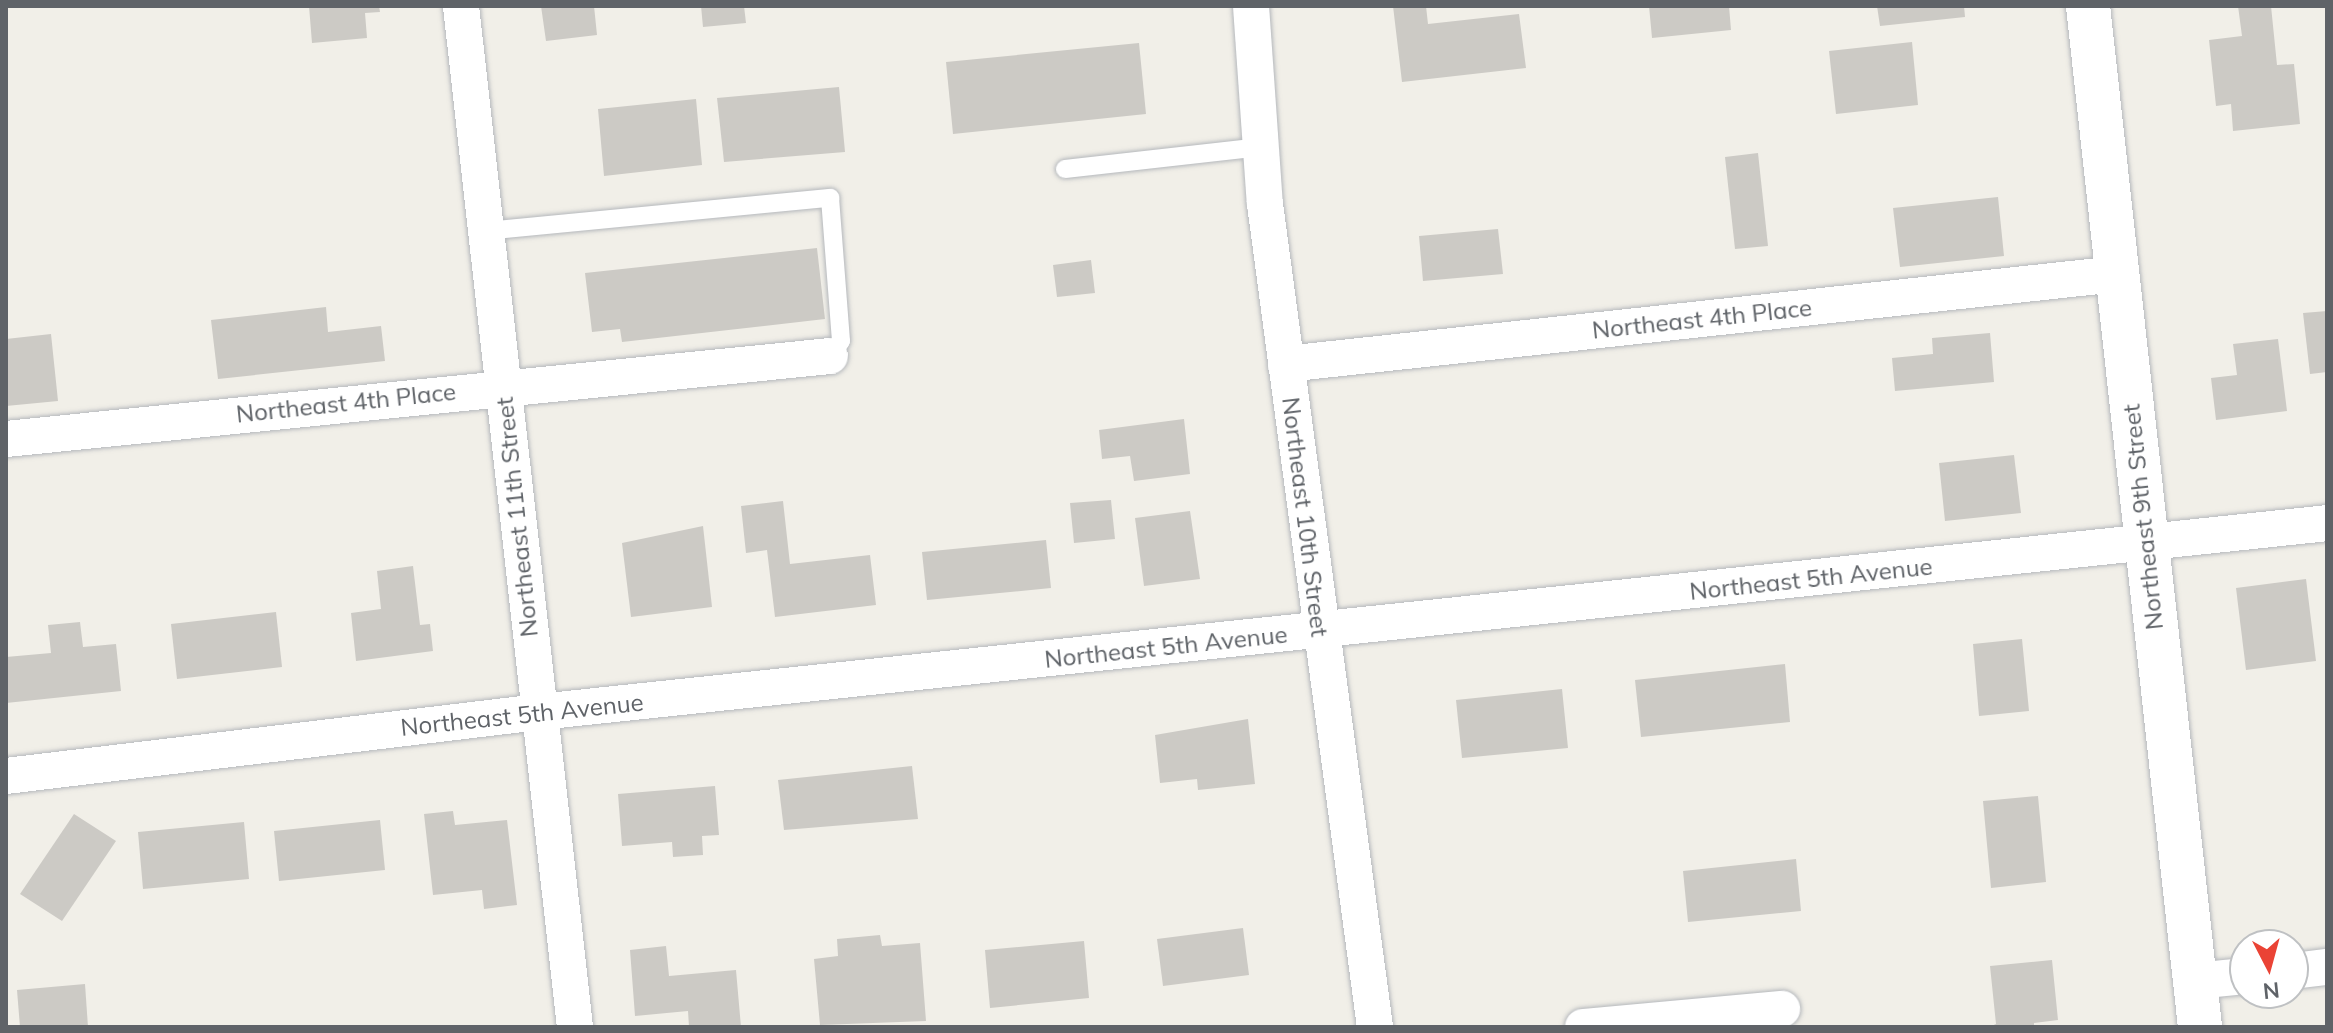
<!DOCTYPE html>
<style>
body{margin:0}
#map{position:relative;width:2333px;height:1033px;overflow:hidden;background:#f1efe8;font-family:Mulish,sans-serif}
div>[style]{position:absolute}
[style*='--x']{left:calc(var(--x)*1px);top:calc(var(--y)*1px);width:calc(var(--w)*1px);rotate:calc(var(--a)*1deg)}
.building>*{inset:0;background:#cccac5}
.roads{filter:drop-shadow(0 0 2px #b5b8bc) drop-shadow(0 0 2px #b5b8bc)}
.service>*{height:18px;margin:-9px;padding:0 9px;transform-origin:9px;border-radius:9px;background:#fff}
.minor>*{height:36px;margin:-18px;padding:0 18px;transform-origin:18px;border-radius:18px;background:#fff}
.tertiary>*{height:44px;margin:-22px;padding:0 22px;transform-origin:22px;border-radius:22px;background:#fff}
span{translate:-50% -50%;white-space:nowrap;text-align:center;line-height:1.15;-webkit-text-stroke:7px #fff;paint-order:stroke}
.street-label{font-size:24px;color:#5f6368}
.frame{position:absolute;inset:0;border:8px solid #5f6368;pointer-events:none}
.north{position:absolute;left:2229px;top:929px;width:80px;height:80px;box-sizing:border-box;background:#fff;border:2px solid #bfc1c3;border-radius:50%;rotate:174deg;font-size:22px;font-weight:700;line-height:32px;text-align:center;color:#5f6368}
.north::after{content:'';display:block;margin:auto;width:28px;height:36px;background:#ea4335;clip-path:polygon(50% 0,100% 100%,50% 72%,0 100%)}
</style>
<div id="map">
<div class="building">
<i style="clip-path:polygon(309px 6px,379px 6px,380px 12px,365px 13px,367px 38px,312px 43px)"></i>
<i style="clip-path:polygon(541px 6px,594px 6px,597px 35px,546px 41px)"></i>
<i style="clip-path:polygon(701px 6px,744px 6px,746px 23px,703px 27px)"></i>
<i style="clip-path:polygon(1393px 6px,1426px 6px,1428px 24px,1519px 14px,1526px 68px,1402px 82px)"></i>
<i style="clip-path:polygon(1649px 6px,1729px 6px,1731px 30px,1652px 38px)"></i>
<i style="clip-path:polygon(1877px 6px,1964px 6px,1965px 17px,1880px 26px)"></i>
<i style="clip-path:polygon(2238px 6px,2271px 6px,2277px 65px,2294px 64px,2300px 124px,2233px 131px,2231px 104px,2216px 106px,2209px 40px,2242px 36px)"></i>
<i style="clip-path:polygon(1912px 42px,1918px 105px,1836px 114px,1829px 51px)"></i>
<i style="clip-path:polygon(1139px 43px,1146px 114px,953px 134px,946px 62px)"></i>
<i style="clip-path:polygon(839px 87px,845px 152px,724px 162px,717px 98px)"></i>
<i style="clip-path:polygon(696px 99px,702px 165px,604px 176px,598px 109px)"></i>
<i style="clip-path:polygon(1758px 153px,1768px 246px,1735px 249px,1725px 157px)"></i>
<i style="clip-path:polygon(1998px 197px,2004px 256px,1900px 267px,1893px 208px)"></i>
<i style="clip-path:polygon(1498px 229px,1503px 274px,1423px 281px,1419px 236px)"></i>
<i style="clip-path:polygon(817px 248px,825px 319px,622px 342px,620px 329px,592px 332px,585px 273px)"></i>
<i style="clip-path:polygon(1091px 260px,1095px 293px,1057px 297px,1053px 265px)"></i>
<i style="clip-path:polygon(326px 307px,328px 332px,381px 326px,385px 361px,218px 379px,211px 320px)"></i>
<i style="clip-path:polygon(2327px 311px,2327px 372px,2310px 374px,2303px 313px)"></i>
<i style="clip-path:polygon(1990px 333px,1994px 382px,1895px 391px,1892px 358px,1933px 354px,1932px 338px)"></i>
<i style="clip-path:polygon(51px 334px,58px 401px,6px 406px,6px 339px)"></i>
<i style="clip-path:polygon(2278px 339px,2287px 411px,2216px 420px,2211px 378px,2237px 375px,2233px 344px)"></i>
<i style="clip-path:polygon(1184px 419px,1190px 474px,1134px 481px,1130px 456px,1102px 459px,1099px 430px)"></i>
<i style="clip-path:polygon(2014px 455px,2021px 513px,1945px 521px,1939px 463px)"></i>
<i style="clip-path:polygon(1111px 500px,1115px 539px,1074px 543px,1070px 503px)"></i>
<i style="clip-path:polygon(783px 501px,790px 564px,870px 555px,876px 605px,775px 617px,767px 550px,746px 553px,741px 506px)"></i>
<i style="clip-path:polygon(1190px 511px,1200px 579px,1144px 586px,1135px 518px)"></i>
<i style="clip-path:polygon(703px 526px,712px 607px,631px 617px,622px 543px)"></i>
<i style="clip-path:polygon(1046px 540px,1051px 588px,927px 600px,922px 552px)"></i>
<i style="clip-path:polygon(413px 566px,420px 625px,430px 624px,433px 651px,356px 661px,351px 613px,381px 609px,377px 571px)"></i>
<i style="clip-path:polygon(2306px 579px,2316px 661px,2246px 670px,2236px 588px)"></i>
<i style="clip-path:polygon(276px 612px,282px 667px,177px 679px,171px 624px)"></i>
<i style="clip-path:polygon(80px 622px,83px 647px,116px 644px,121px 691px,6px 703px,6px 657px,51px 653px,48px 625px)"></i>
<i style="clip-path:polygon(2022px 639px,2029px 711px,1979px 716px,1973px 644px)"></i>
<i style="clip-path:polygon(1785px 664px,1790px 722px,1641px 737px,1635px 680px)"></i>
<i style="clip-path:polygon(1562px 689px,1568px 748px,1462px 758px,1456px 700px)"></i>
<i style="clip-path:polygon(1248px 719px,1255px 784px,1198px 790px,1197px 779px,1160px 783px,1155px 735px)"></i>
<i style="clip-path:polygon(912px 766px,918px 819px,784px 830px,778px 780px)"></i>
<i style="clip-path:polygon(715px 786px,719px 835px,702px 836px,703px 855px,673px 857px,672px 842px,622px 846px,618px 794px)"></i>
<i style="clip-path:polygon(2038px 796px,2046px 882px,1991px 888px,1983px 801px)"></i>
<i style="clip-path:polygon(453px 811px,455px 825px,507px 820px,517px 905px,484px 909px,482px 890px,433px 895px,424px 814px)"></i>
<i style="clip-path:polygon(74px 814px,116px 841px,62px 921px,20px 894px)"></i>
<i style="clip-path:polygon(380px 820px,385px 870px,279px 881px,274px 831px)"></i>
<i style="clip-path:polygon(244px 822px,249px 879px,143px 889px,138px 832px)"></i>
<i style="clip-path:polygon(1796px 859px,1801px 911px,1688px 922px,1683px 871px)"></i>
<i style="clip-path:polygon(1243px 928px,1249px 975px,1163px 986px,1157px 939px)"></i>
<i style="clip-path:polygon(880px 935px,882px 946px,920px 943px,926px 1021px,820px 1025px,814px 959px,838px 956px,837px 939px)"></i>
<i style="clip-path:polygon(1084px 941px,1089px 998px,990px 1008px,985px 950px)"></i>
<i style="clip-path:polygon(666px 946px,669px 976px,736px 970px,741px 1027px,689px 1027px,688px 1011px,635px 1016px,630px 950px)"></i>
<i style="clip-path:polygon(2052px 960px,2058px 1020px,2034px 1023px,2034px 1027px,1989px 1027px,1996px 1024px,1990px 966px)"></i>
<i style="clip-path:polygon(85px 984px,88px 1027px,20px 1027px,17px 990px)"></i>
</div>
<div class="roads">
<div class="service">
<i style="--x:1065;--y:169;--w:197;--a:-6.4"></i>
<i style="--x:485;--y:231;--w:347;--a:-5.5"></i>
<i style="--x:830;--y:198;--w:143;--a:85.6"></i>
<i style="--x:841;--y:341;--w:19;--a:126"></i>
</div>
<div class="minor">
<i style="--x:461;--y:6;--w:1027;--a:83.63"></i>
<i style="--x:1251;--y:6;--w:198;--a:86"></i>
<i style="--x:1265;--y:204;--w:830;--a:82.39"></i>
<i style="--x:1286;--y:364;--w:836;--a:-6.18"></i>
<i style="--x:6;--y:439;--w:828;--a:-5.75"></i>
<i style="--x:6;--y:776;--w:537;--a:-6.85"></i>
<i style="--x:539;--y:712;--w:1798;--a:-6.03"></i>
<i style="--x:2293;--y:971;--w:34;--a:-7"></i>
<i style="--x:2195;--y:981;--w:50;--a:-5.7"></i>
<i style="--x:1583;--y:1027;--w:200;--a:-5.2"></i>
</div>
<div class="tertiary">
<i style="--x:2088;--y:6;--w:1027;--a:83.74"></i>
</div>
</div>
<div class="street-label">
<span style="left:1702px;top:319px;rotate:-6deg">Northeast 4th Place</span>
<span style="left:346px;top:403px;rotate:-6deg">Northeast 4th Place</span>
<span style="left:517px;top:517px;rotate:-96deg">Northeast 11th Street</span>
<span style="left:1305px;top:517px;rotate:83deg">Northeast 10th Street</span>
<span style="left:2143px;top:517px;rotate:-96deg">Northeast 9th Street</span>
<span style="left:1811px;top:579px;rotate:-6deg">Northeast 5th Avenue</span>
<span style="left:1166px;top:647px;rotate:-6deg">Northeast 5th Avenue</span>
<span style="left:522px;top:715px;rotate:-6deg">Northeast 5th Avenue</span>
</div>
<div class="frame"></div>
<div class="north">N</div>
</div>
